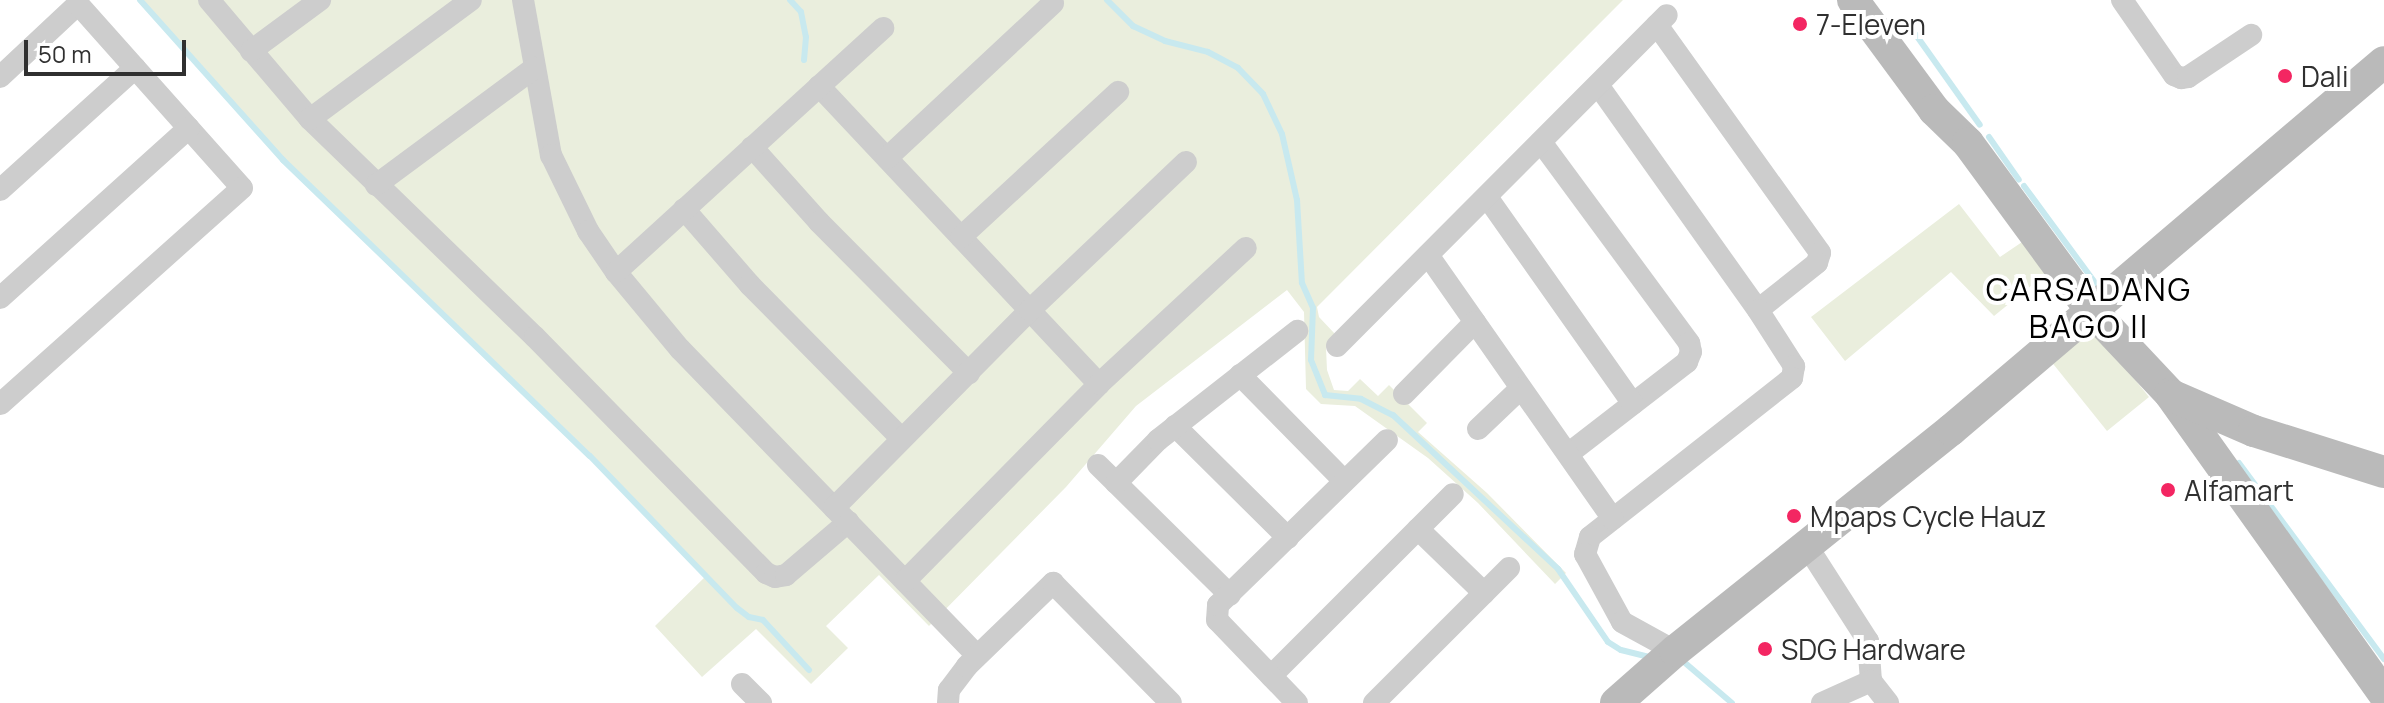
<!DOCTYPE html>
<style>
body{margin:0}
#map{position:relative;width:2384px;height:703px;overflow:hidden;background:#fff;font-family:Manrope,sans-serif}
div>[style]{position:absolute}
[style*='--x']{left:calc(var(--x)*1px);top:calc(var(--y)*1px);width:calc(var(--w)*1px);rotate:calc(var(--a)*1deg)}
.green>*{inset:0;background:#eaeedd}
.stream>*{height:6px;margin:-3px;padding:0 3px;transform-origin:3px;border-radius:3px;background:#c8e9ef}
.street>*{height:22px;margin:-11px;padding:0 11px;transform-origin:11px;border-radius:11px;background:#cdcdcd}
.secondary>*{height:32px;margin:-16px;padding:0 16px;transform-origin:16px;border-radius:16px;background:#bababa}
.dots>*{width:22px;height:22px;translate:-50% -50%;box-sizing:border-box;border:4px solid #fff;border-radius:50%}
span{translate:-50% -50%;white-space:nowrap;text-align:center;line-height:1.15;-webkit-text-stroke:8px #fff;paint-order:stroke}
.poi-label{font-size:28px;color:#303030}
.left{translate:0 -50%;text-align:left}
.quarter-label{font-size:32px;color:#000;letter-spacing:2px}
.scale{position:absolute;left:24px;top:40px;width:162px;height:36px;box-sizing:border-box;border:4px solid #303030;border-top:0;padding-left:10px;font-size:24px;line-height:28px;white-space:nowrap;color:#303030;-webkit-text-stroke:6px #fff;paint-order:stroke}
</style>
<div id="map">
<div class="green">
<i style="clip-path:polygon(140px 0,1623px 0,1317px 307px,1319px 317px,1335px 334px,1326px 348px,1327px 370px,1334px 390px,1348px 391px,1360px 379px,1378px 396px,1389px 385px,1427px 423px,1418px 432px,1487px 493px,1566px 573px,1555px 584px,1478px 503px,1428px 458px,1355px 406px,1321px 404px,1306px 389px,1304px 312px,1287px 290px,1136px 406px,1066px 487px,929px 626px,879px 575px,826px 626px,848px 648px,811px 684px,756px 629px,702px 677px,655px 626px,707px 575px,590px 456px,283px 160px)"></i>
<i style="clip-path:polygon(1959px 204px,2000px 257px,2025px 240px,2048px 272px,1994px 316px,1951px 272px,1845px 361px,1811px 317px)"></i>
<i style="clip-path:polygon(2091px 325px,2149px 397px,2107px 431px,2050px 360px)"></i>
</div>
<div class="stream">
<i style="--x:140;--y:0;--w:215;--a:48.2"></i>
<i style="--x:283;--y:160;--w:426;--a:44"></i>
<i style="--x:590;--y:456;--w:211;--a:46"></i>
<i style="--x:737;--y:608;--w:15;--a:37"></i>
<i style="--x:749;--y:617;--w:14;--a:12"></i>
<i style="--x:763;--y:620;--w:68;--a:47.4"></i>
<i style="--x:790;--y:0;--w:16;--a:47"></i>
<i style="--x:801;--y:12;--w:25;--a:79"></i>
<i style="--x:806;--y:37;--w:23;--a:95"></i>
<i style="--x:1107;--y:0;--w:37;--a:45"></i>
<i style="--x:1133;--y:26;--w:35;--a:25"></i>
<i style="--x:1165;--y:41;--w:44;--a:14.3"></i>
<i style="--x:1208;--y:52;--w:34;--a:28"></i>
<i style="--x:1238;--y:68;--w:36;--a:46"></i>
<i style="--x:1263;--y:94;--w:44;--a:64.6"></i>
<i style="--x:1282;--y:134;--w:68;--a:77.2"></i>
<i style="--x:1297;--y:200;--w:83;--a:86.6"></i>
<i style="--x:1302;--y:283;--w:27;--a:66"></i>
<i style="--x:1313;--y:308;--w:52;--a:92.2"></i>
<i style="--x:1311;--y:360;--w:38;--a:68"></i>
<i style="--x:1325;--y:395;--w:36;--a:6"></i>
<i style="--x:1361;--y:399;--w:36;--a:27"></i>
<i style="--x:1393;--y:415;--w:226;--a:43"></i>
<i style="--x:1558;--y:569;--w:88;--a:55.6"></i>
<i style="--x:1608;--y:642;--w:15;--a:32"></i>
<i style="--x:1621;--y:650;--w:30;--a:14"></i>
<i style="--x:1916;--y:35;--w:110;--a:54.6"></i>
<i style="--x:1989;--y:137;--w:52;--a:55.1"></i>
<i style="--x:2024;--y:186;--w:122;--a:53.7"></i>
<i style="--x:2239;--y:463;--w:244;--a:53.5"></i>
<i style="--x:1684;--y:662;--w:63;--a:40.5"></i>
</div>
<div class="street">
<i style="--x:209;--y:0;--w:156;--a:49.7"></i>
<i style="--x:310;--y:119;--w:313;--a:44.1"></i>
<i style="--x:535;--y:337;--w:330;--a:45.6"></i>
<i style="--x:766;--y:573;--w:10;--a:24"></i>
<i style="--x:775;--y:577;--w:11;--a:-10"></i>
<i style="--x:786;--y:575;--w:82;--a:-40.5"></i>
<i style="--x:523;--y:0;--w:158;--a:79.8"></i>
<i style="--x:551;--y:155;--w:85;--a:64"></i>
<i style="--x:588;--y:231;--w:50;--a:55.7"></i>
<i style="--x:616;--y:272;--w:100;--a:50.3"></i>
<i style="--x:680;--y:349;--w:427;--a:45.9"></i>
<i style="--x:2122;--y:0;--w:91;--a:55.3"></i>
<i style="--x:2174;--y:75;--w:8;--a:23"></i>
<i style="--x:2181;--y:78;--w:7;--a:-8"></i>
<i style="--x:2188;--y:77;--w:76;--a:-33.7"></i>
<i style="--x:1657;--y:25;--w:280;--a:54.4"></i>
<i style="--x:1820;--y:253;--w:10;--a:107"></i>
<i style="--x:1817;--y:263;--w:75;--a:141.5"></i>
<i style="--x:251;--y:51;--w:86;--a:-36.5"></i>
<i style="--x:0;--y:77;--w:107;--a:-43.1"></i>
<i style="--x:78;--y:4;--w:246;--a:48.3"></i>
<i style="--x:242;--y:188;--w:324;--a:138.2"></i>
<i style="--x:1598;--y:85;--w:276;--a:54.6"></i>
<i style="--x:1758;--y:310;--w:67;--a:57.3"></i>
<i style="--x:1794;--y:366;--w:12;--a:99"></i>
<i style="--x:1792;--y:378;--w:257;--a:141.8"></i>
<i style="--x:1590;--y:537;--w:18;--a:106"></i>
<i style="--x:1585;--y:554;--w:77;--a:61.4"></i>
<i style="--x:1622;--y:622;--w:60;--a:28.7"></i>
<i style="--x:819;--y:86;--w:409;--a:46.8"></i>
<i style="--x:310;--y:119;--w:200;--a:-36.5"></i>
<i style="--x:1541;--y:142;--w:250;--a:53.6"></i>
<i style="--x:1689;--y:343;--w:9;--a:77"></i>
<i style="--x:1691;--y:352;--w:11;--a:112"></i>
<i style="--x:1687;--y:362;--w:150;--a:142.3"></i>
<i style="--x:752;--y:147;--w:101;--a:48.2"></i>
<i style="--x:819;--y:222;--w:213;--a:45.2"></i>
<i style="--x:887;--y:158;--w:227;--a:-43"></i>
<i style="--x:376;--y:185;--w:197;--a:-36.5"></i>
<i style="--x:0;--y:190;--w:182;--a:-42.1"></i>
<i style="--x:1487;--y:197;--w:253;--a:54.8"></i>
<i style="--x:684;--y:209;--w:101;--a:49"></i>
<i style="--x:750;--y:285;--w:216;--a:45.4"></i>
<i style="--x:961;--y:237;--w:214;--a:-42.7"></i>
<i style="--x:1428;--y:255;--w:322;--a:55"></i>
<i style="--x:616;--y:272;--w:362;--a:-42.4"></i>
<i style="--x:0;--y:298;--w:254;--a:-42"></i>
<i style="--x:1337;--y:346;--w:467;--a:-45.1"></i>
<i style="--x:1240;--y:375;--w:148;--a:45.5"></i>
<i style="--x:1404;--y:394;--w:101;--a:-45.4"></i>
<i style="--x:1175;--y:426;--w:159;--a:44.7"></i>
<i style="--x:1478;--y:429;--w:59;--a:-43.6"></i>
<i style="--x:1098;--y:465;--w:185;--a:44.6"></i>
<i style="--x:1116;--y:483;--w:60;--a:-45.7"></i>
<i style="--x:1158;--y:440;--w:177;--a:-38.1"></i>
<i style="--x:834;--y:508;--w:279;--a:-45.3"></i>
<i style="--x:1030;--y:310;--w:215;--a:-43.5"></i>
<i style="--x:1418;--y:529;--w:92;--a:44.1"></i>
<i style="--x:1807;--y:546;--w:113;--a:57.3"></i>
<i style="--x:1868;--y:641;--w:40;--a:85.7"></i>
<i style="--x:1871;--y:681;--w:28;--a:52"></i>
<i style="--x:905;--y:581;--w:276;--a:-45.4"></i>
<i style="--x:1099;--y:384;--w:200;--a:-42.8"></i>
<i style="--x:1271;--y:676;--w:257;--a:-45"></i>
<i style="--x:742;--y:684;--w:27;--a:45"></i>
<i style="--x:948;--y:703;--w:13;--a:-86"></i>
<i style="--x:949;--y:690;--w:30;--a:-53"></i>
<i style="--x:967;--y:666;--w:120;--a:-44"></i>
<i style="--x:1053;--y:583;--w:168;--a:45.5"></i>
<i style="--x:1297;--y:703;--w:115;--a:-133.9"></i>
<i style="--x:1217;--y:620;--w:15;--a:-86"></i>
<i style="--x:1218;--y:605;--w:236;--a:-44.3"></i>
<i style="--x:1374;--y:703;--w:191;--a:-45"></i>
<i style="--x:1822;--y:703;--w:54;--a:-24.2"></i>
</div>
<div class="secondary">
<i style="--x:1853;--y:0;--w:137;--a:53.6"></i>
<i style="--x:1934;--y:110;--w:47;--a:44.1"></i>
<i style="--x:1968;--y:143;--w:206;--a:53.7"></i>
<i style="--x:2090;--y:309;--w:117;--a:46.7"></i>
<i style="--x:2170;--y:394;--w:369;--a:54.5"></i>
<i style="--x:2173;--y:396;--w:88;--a:23.4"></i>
<i style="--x:2254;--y:431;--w:136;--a:17.5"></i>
<i style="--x:1616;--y:703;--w:79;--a:-41.4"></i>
<i style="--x:1675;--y:651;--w:354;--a:-38.7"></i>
<i style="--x:1951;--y:430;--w:568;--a:-40.36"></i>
</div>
<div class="dots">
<i style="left:1800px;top:24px;background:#f32662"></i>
<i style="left:2285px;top:76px;background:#f32662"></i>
<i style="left:2168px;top:490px;background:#f32662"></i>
<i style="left:1794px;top:516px;background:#f32662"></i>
<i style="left:1765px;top:649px;background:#f32662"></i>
</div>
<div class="poi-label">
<span class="left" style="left:1816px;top:24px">7-Eleven</span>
<span class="left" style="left:2301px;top:76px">Dali</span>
<span class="left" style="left:2184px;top:490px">Alfamart</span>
<span class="left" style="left:1810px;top:516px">Mpaps Cycle Hauz</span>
<span class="left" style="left:1781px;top:649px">SDG Hardware</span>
</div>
<div class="quarter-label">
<span style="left:2089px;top:308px">CARSADANG<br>BAGO II</span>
</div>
<div class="scale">50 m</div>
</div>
